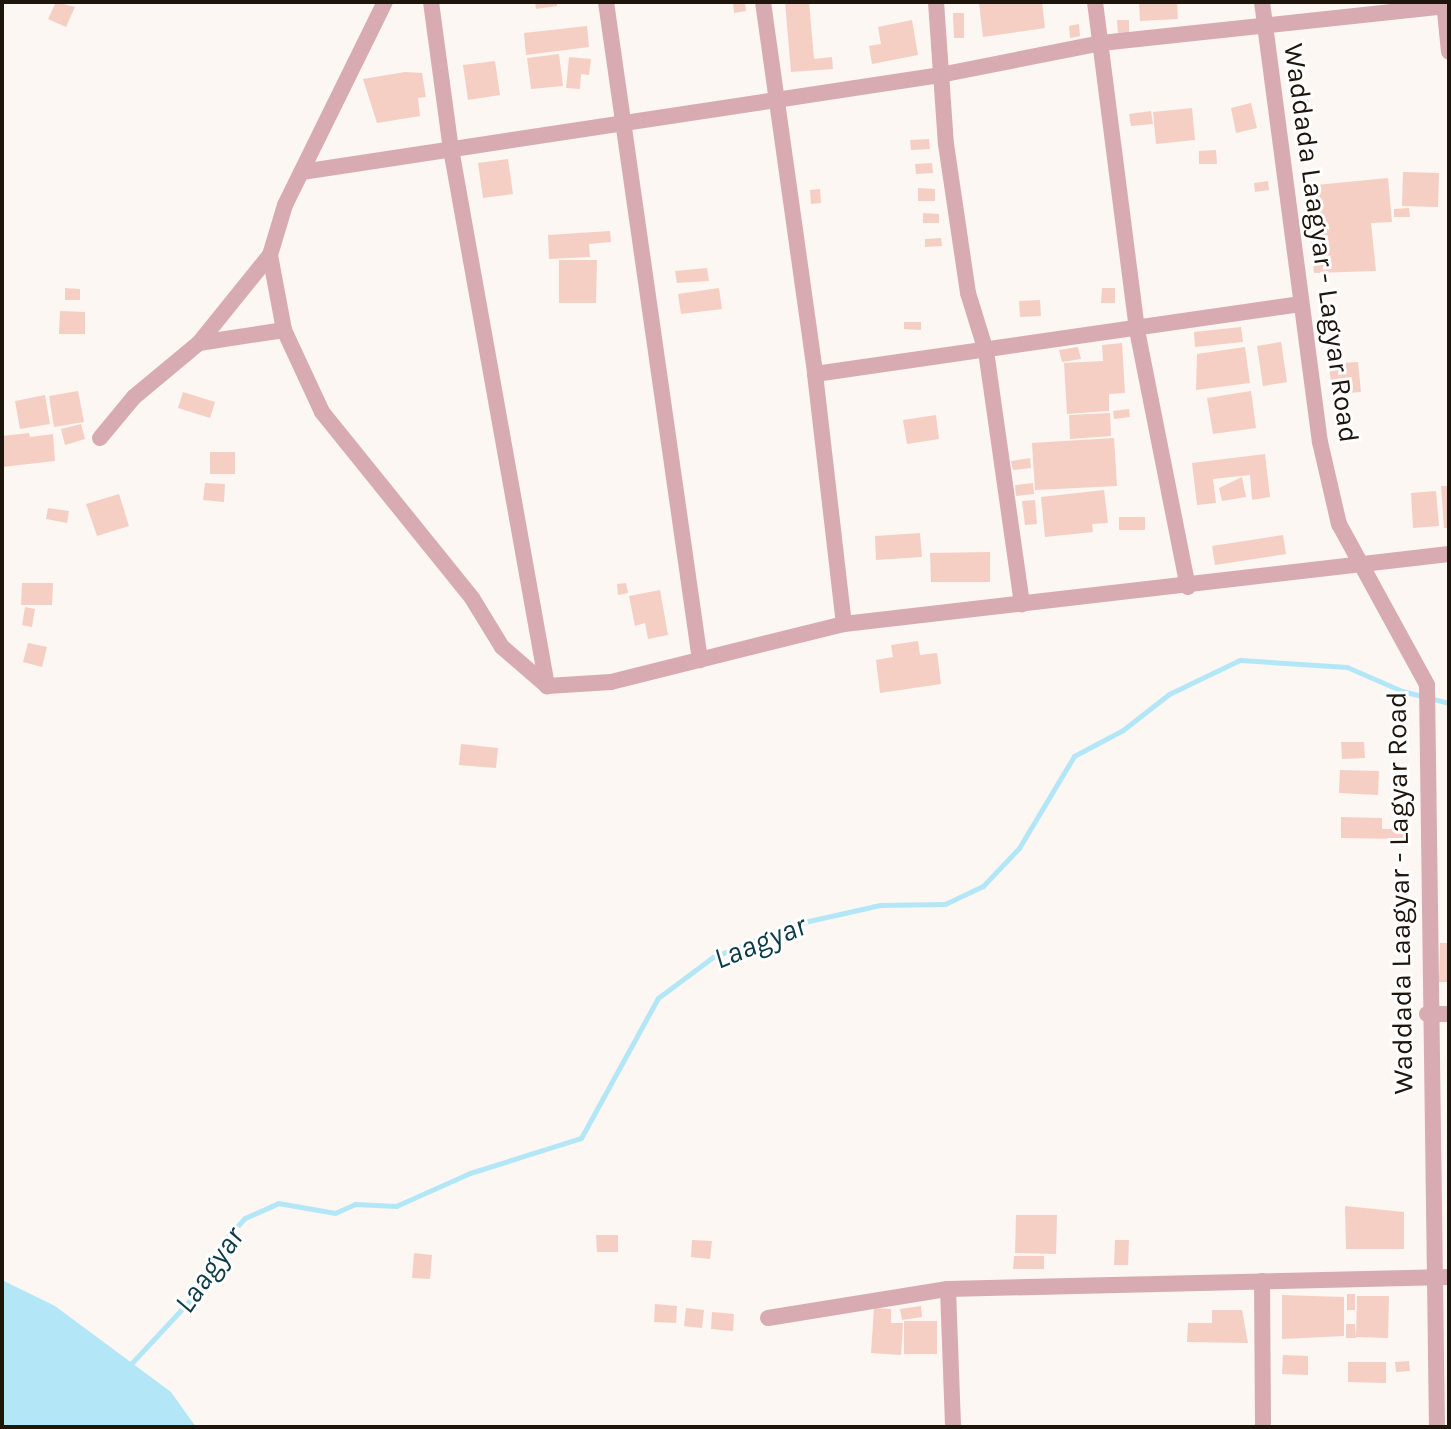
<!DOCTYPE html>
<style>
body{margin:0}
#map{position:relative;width:1451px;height:1429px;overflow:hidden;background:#fcf7f2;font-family:Karla,sans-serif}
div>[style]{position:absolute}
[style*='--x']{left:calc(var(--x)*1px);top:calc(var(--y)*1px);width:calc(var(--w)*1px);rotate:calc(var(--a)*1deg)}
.water>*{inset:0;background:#b3e7f8}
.stream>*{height:5px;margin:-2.5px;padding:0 2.5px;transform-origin:2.5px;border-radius:2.5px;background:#b3e7f8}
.building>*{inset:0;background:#f5cfc4}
.street>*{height:16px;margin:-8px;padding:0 8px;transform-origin:8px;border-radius:8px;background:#d8abb2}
span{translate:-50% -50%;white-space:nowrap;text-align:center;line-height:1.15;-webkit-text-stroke:6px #fff;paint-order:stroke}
.street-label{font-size:28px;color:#1e150c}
.water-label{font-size:30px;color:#0d3c48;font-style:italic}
.frame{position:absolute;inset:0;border:4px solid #1e150c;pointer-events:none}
</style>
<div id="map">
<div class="water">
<i style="clip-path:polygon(2px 1280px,55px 1306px,171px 1392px,196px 1427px,2px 1427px)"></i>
</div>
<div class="stream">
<i style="--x:128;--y:1367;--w:113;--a:-47.1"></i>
<i style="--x:205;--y:1284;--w:47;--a:-66.2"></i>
<i style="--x:224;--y:1241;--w:31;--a:-48"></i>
<i style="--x:245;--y:1218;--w:36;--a:-24"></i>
<i style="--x:278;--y:1203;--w:58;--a:10"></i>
<i style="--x:335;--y:1213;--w:22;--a:-24"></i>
<i style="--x:355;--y:1204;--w:41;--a:2.8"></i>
<i style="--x:396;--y:1206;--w:81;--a:-24"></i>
<i style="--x:470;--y:1173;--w:116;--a:-17.5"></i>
<i style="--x:581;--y:1138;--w:160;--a:-61.2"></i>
<i style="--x:658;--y:998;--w:69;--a:-36.7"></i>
<i style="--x:713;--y:957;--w:93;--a:-21.3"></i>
<i style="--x:800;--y:923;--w:82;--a:-12.7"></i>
<i style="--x:880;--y:905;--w:65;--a:-0.9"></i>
<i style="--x:945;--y:904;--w:42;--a:-25.3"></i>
<i style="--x:983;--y:886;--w:52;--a:-46.5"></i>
<i style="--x:1019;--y:848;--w:107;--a:-59.1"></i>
<i style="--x:1074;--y:756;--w:55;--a:-28"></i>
<i style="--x:1123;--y:730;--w:58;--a:-38"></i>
<i style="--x:1169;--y:694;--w:79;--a:-25.6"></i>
<i style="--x:1240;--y:660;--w:107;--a:3.7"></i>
<i style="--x:1347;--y:667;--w:60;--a:23.6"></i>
<i style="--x:1402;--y:691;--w:49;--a:14.3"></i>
</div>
<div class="building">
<i style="clip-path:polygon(56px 2px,75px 7px,66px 27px,48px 19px)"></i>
<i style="clip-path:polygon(535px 2px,557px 2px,557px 6px,536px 9px)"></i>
<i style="clip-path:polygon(733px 2px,745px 2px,746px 11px,734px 13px)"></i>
<i style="clip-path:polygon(785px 2px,809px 2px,814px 59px,832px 57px,833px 69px,791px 72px)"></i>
<i style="clip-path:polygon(1042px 2px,1045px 28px,983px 37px,979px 3px)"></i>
<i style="clip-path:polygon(1139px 2px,1177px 2px,1178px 19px,1140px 21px)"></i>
<i style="clip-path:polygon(953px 13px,964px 13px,964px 38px,954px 38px)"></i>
<i style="clip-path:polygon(912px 20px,918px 55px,872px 64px,869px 46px,881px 44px,878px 27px)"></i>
<i style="clip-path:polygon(1117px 20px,1129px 20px,1129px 34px,1118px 34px)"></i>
<i style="clip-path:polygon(1079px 24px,1080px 36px,1070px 38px,1069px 26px)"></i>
<i style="clip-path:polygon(587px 26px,589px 47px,526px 55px,524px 33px)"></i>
<i style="clip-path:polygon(559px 54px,563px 86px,531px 89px,527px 58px)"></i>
<i style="clip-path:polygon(569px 57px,591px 59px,589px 75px,581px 74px,580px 89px,566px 88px)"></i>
<i style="clip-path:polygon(495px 61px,500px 95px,468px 100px,463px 65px)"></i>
<i style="clip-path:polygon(405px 72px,422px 73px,426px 97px,418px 98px,420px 116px,377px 123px,363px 79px)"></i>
<i style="clip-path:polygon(1251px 103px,1257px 128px,1236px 133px,1231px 108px)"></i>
<i style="clip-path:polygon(1192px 108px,1195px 140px,1156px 144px,1153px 112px)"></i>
<i style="clip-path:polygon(1151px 111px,1153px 124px,1131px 126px,1129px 114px)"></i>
<i style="clip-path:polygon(929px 139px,930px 149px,911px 150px,910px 140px)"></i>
<i style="clip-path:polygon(1216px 150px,1217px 164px,1199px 164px,1199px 151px)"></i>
<i style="clip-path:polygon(508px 159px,513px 194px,483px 198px,478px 163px)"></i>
<i style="clip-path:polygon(932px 163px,933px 173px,916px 174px,915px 164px)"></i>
<i style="clip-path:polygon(1403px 172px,1439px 173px,1438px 207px,1402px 206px)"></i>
<i style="clip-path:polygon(1388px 178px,1392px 222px,1371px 223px,1376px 271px,1314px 273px,1310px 232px,1322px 231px,1316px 185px)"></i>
<i style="clip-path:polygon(1268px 181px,1269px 190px,1255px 192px,1254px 183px)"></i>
<i style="clip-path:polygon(918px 188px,935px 189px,935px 201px,918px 201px)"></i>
<i style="clip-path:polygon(820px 189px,821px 203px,811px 204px,810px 190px)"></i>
<i style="clip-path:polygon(1409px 208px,1410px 217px,1394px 217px,1394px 209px)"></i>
<i style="clip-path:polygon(923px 213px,939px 214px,939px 223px,923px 223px)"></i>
<i style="clip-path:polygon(610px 231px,611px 242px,589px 244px,590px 257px,549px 259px,548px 235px)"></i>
<i style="clip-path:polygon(941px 238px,942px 246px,925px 247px,925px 239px)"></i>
<i style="clip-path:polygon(559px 260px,597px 260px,596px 303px,559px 303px)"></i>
<i style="clip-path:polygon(707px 268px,709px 281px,677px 283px,675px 271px)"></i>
<i style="clip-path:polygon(65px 288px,80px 289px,80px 300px,65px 300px)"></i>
<i style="clip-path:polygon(719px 288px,722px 309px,681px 314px,678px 294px)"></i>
<i style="clip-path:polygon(1102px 288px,1115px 288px,1115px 303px,1101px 303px)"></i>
<i style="clip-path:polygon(1040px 300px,1041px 316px,1020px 317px,1019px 301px)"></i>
<i style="clip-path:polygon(60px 311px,85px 312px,85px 334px,59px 334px)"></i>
<i style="clip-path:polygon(904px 322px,921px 322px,921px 330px,904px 329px)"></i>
<i style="clip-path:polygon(1241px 327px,1243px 342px,1195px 347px,1194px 332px)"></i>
<i style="clip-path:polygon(1281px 342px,1287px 382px,1263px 386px,1257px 346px)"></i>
<i style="clip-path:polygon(1122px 343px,1125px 393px,1109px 394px,1109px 411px,1067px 414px,1064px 363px,1103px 361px,1102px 345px)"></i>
<i style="clip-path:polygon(1078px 347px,1081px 359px,1062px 362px,1059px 350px)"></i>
<i style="clip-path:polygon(1245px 347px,1250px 383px,1196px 390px,1197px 354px)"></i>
<i style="clip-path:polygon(1358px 362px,1361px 392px,1332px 394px,1329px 364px)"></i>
<i style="clip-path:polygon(78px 391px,84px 422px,54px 427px,49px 396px)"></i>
<i style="clip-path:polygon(1251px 391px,1256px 428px,1213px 434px,1207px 398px)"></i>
<i style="clip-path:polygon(183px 392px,215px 402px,210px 418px,178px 408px)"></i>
<i style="clip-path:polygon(45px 395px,50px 424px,20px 429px,15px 401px)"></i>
<i style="clip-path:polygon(1129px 409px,1130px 417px,1114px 419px,1113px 411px)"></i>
<i style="clip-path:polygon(1110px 413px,1111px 436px,1070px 439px,1069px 415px)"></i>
<i style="clip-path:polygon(936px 415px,939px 439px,907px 444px,903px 420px)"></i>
<i style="clip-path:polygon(81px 424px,85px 439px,65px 445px,61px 429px)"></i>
<i style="clip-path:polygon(29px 433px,30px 437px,53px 434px,55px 461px,2px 467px,2px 436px)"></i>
<i style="clip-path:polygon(1114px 438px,1117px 486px,1035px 490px,1032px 443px)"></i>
<i style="clip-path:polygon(210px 452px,235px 452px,235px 474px,210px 474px)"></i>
<i style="clip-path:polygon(1265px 454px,1270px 497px,1252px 500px,1250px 475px,1213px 479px,1216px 503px,1197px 505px,1192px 463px)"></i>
<i style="clip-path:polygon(1030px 458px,1031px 468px,1013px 470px,1011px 461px)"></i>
<i style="clip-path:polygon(1242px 477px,1246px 497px,1222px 501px,1219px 488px)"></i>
<i style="clip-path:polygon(205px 483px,225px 484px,224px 502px,203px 500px)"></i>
<i style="clip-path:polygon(1033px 483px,1034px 494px,1016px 496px,1015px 485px)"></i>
<i style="clip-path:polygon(1441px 486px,1449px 486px,1449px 528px,1444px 528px)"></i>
<i style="clip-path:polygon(1104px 490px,1108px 523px,1092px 524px,1093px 532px,1045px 537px,1041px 497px)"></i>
<i style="clip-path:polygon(1436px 491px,1439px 526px,1413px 528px,1411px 493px)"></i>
<i style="clip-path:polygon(119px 494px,129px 526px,97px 536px,86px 504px)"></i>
<i style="clip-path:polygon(1035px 500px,1037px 524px,1025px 525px,1022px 501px)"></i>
<i style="clip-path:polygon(48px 508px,69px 511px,67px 523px,46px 519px)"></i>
<i style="clip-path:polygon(1119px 517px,1145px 517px,1145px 530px,1119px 530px)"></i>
<i style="clip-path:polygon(920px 533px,922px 557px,876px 560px,875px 536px)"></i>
<i style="clip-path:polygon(1283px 535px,1286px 554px,1215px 565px,1212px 546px)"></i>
<i style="clip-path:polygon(990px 552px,990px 582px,931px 582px,930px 553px)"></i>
<i style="clip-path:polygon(22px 583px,53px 583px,52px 605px,21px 605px)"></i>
<i style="clip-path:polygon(626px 583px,628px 593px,618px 595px,617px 584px)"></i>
<i style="clip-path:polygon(660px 590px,668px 635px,648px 639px,645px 623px,635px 626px,629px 596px)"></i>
<i style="clip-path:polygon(25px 607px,35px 609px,32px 627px,22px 625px)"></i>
<i style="clip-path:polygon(918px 641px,920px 655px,937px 653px,941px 684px,880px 693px,876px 660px,893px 657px,891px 645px)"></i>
<i style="clip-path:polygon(28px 643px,47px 647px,42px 667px,23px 662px)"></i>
<i style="clip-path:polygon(1341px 742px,1364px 742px,1365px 758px,1342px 759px)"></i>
<i style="clip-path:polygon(461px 744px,498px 748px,496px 768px,459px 765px)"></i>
<i style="clip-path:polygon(1340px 770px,1379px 771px,1378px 795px,1339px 793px)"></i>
<i style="clip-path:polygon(1341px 817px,1382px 818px,1382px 829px,1404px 829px,1404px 839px,1341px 838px)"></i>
<i style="clip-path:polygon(1440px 943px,1449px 943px,1449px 982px,1439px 982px)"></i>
<i style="clip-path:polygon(1345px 1206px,1404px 1212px,1404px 1249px,1346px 1249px)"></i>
<i style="clip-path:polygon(1016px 1215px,1057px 1215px,1056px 1254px,1015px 1253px)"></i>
<i style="clip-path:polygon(596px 1235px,618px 1235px,618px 1252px,597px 1252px)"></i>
<i style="clip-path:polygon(692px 1240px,712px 1241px,710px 1259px,691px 1257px)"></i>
<i style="clip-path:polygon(1115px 1240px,1129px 1240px,1128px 1265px,1114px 1265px)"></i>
<i style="clip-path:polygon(414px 1253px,432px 1255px,430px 1279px,412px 1278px)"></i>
<i style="clip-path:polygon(1014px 1256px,1044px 1256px,1044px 1269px,1013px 1269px)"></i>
<i style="clip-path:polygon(1347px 1294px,1355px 1294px,1355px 1310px,1347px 1310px)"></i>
<i style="clip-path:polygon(1282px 1295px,1344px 1297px,1344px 1336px,1282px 1339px)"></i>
<i style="clip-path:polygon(1357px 1296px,1389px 1296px,1388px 1338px,1356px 1337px)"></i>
<i style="clip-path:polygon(655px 1304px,677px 1306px,676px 1323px,654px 1322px)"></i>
<i style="clip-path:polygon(921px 1306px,922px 1317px,902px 1320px,900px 1309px)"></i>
<i style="clip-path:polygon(686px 1308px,704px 1310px,702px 1328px,684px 1326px)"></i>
<i style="clip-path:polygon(874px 1308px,891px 1309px,891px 1323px,903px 1323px,901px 1355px,871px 1353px)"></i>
<i style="clip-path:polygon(1212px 1310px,1242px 1310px,1248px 1343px,1187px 1342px,1188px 1323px,1212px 1323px)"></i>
<i style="clip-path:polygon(712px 1312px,734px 1314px,733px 1331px,711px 1329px)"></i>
<i style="clip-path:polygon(904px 1321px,937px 1321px,937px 1354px,904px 1354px)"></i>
<i style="clip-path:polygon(1346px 1324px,1355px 1324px,1356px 1338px,1346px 1338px)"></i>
<i style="clip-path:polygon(1283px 1355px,1308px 1356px,1308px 1375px,1282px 1374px)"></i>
<i style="clip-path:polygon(1409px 1361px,1410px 1371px,1396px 1372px,1395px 1362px)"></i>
<i style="clip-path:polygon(1348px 1362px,1386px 1362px,1386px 1383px,1348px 1382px)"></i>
</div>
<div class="street">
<i style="--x:431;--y:2;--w:148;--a:82.3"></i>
<i style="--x:451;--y:149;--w:546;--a:79.86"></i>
<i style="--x:606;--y:2;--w:665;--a:81.87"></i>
<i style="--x:763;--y:2;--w:376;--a:82"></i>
<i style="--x:815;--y:374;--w:252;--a:83.4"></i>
<i style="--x:936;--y:2;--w:142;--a:86"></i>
<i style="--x:946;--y:144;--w:151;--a:81.6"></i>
<i style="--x:968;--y:293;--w:61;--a:72.8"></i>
<i style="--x:986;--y:351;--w:256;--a:81.9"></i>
<i style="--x:1095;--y:2;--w:331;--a:82.7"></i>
<i style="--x:1137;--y:330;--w:262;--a:78.8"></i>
<i style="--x:1262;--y:2;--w:444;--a:82.5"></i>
<i style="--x:1320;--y:442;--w:84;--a:77"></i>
<i style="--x:1339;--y:524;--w:183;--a:61.3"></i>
<i style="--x:1427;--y:685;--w:742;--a:89.23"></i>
<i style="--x:1444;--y:2;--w:50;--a:84.3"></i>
<i style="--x:302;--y:172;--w:645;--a:-8.64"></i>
<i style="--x:940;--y:75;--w:164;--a:-11.2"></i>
<i style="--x:1101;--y:43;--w:350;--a:-6.1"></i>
<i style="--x:270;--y:255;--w:76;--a:79.4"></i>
<i style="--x:284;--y:330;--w:90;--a:65.1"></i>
<i style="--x:322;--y:412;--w:239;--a:51.1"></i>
<i style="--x:472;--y:598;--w:57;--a:58.5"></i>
<i style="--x:502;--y:647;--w:60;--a:40.9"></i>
<i style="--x:547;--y:686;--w:64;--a:-3.6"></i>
<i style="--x:611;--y:682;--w:240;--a:-14"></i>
<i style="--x:844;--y:624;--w:609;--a:-6.6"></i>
<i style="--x:199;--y:343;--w:86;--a:-8.7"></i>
<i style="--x:815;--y:374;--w:491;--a:-8.2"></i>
<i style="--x:100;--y:438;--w:53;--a:-50.3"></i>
<i style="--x:134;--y:397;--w:85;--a:-39.7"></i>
<i style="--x:199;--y:343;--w:113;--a:-51.1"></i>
<i style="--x:270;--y:255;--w:52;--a:-73.3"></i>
<i style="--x:285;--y:205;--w:226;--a:-63.8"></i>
<i style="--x:1427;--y:1014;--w:22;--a:0"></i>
<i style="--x:1262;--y:1281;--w:146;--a:89.6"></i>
<i style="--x:948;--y:1289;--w:138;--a:87.9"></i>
<i style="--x:768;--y:1318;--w:182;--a:-9.2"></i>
<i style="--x:948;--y:1289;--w:501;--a:-1.37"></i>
</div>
<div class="street-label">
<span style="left:1321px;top:243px;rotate:82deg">Waddada Laagyar - Lagyar Road</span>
<span style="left:1400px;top:893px;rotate:-91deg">Waddada Laagyar - Lagyar Road</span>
</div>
<div class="water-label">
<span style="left:760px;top:942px;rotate:-22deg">Laagyar</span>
<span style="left:209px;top:1270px;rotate:-55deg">Laagyar</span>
</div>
<div class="frame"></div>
</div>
